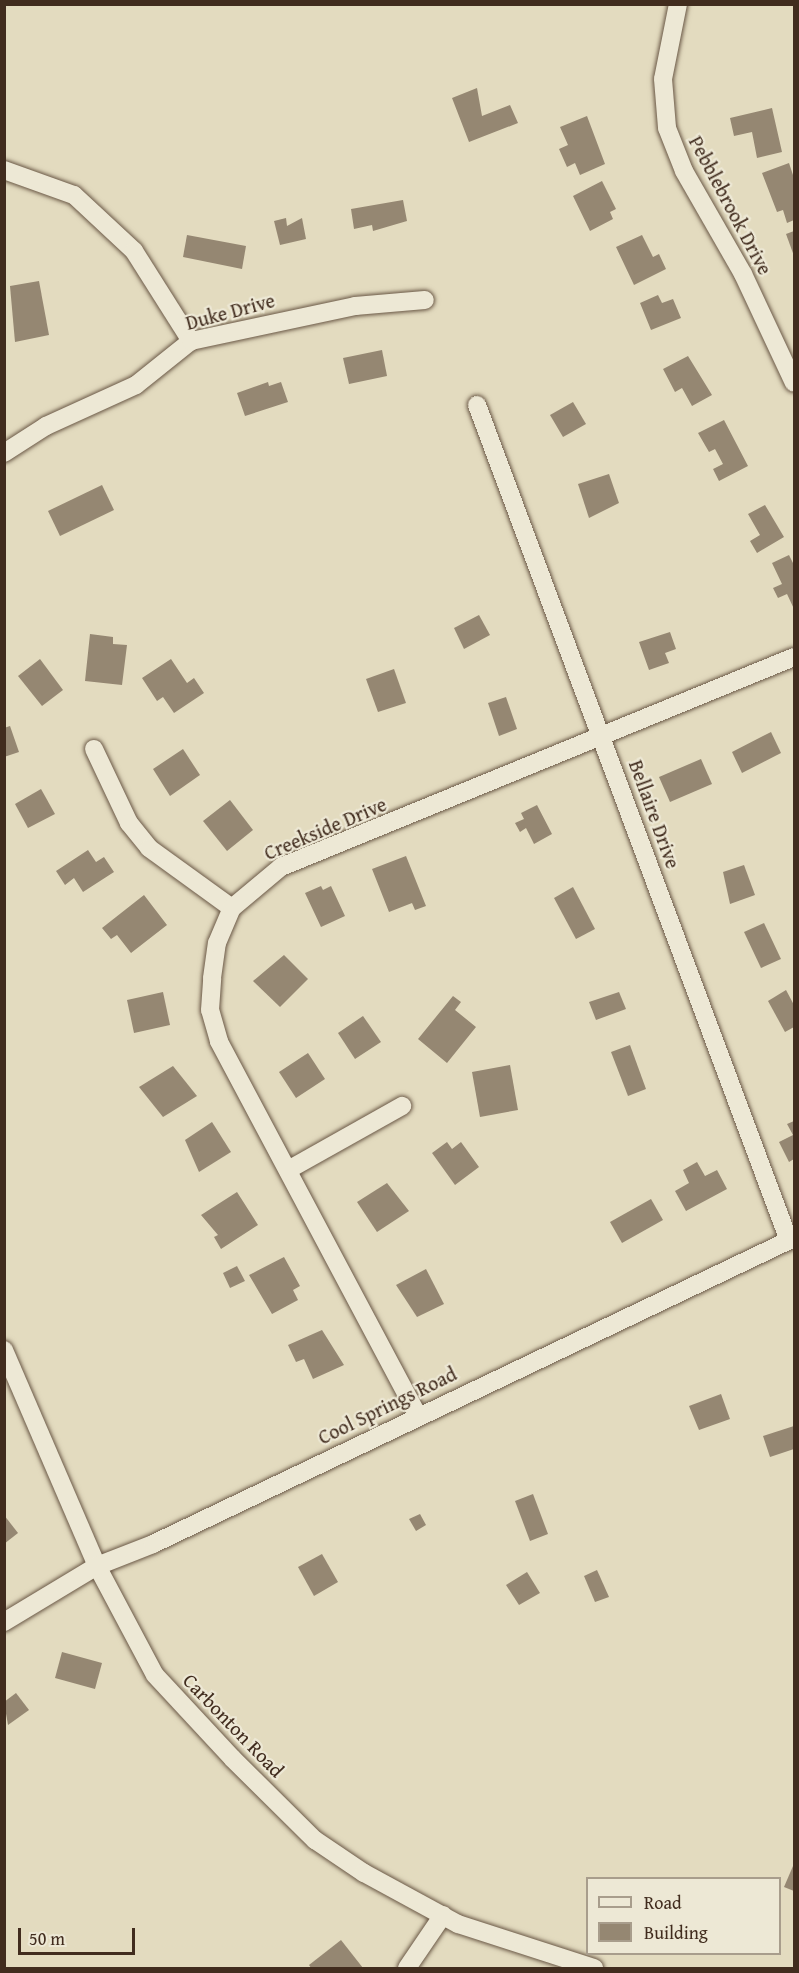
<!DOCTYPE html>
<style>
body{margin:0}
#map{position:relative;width:799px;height:1973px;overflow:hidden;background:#e3dbbf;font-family:"Gentium Book Plus",serif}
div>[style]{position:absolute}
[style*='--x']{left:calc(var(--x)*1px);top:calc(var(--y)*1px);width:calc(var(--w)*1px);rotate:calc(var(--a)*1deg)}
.building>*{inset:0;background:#958772}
.roads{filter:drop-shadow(0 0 2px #6a5846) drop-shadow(0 0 2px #6a5846)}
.minor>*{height:18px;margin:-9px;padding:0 9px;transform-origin:9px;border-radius:9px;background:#ede8d5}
span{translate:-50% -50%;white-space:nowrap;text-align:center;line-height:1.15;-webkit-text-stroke:4.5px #ede8d5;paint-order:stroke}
.street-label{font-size:20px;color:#412c1e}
.frame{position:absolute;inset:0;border:6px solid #412c1e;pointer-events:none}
.legend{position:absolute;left:586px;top:1877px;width:195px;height:78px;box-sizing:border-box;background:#ede8d5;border:2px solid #a89d8c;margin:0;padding:8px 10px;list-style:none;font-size:18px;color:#412c1e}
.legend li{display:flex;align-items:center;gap:12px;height:30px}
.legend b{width:30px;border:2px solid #a89d8c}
.scale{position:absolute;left:18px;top:1928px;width:117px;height:27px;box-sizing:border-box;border:3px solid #412c1e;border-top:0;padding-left:8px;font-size:18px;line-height:21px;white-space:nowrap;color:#412c1e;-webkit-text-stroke:4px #ede8d5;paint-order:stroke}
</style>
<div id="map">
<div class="building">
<i style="clip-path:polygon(477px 88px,482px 116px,510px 105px,518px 123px,469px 142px,452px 98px)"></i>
<i style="clip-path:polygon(772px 108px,782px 152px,757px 158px,752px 132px,734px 136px,730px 118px)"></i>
<i style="clip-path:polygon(587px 116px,605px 164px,580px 175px,575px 163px,567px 167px,559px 149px,568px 145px,560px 127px)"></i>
<i style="clip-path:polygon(789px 163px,794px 178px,794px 220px,787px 223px,783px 210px,777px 212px,762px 173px)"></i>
<i style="clip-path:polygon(602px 181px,616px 209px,610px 212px,613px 219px,590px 231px,573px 196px)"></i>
<i style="clip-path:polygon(403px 200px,407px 221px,373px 231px,372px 225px,354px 229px,351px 209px)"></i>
<i style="clip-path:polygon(286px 218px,287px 226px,302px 218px,306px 239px,280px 245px,274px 221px)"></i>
<i style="clip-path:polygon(794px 231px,794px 256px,786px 234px)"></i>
<i style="clip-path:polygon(187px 235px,246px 246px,242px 269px,183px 257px)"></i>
<i style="clip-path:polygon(642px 235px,653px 257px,659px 254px,666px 269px,634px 285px,616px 247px)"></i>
<i style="clip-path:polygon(39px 281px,49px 335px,15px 342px,10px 286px)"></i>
<i style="clip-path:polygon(658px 295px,662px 303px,673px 299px,681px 318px,651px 330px,640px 303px)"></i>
<i style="clip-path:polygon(382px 350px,387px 376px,349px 384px,343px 358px)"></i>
<i style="clip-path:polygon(688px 356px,712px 395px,692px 406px,682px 388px,675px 392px,663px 369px)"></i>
<i style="clip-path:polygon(268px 382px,269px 386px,281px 382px,288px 402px,245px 416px,237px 393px)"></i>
<i style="clip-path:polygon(573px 402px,586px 424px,563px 437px,550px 415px)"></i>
<i style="clip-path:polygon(724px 420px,748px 466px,719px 481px,713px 469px,723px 464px,715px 449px,709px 452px,698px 433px)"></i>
<i style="clip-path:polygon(609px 474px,619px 503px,589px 518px,578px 484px)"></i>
<i style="clip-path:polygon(102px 485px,114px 510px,60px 536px,48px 511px)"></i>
<i style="clip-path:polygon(765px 505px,784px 537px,757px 553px,750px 541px,760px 535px,748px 514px)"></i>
<i style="clip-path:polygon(789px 555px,794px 565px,794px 609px,787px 594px,778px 598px,773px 588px,782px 584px,772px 563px)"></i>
<i style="clip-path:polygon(479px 615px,490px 635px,464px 649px,454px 628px)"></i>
<i style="clip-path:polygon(670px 632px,676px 649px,665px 653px,669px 663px,649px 670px,639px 642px)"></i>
<i style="clip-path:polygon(90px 634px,113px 637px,113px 644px,127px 645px,122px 685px,85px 681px)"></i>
<i style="clip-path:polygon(40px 659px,63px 690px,42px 706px,18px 676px)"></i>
<i style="clip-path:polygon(171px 659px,187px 683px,194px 678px,204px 693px,174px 713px,163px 697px,157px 701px,142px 678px)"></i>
<i style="clip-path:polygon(394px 669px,406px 703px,378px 712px,366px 679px)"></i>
<i style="clip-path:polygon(506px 697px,517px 729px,499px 736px,488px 703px)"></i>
<i style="clip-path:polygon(10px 726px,19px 752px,4px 757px,4px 728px)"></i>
<i style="clip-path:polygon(771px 732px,781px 753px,742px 773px,732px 752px)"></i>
<i style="clip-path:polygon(183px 749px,200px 775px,170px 796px,153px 769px)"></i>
<i style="clip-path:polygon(701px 759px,712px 784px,670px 802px,659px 777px)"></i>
<i style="clip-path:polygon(41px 789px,55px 814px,28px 828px,15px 804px)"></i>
<i style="clip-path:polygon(230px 800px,253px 830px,227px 851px,203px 821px)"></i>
<i style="clip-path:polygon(537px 805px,552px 834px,534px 844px,526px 828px,520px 832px,515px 823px,524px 819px,521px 813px)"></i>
<i style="clip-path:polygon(88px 850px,96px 862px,104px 857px,114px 872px,83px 892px,74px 878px,65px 885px,56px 871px)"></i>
<i style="clip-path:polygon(406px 856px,426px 906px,415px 910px,412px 903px,389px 912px,372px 869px)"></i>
<i style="clip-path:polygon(744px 865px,755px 895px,730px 904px,723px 872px)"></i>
<i style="clip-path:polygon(321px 886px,323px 890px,331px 886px,345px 916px,321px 927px,305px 893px)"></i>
<i style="clip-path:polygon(573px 887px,595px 929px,576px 939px,554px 898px)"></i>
<i style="clip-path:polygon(144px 895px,167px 925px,131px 953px,117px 935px,111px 939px,102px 928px)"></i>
<i style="clip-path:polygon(764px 923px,781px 959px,761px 968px,744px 932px)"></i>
<i style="clip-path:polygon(284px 955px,308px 979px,280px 1007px,253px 981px)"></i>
<i style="clip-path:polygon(786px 990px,794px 1005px,794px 1027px,785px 1032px,768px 1001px)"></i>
<i style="clip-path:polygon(163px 992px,170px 1025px,134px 1033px,127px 1000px)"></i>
<i style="clip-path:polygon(619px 992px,626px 1009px,596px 1020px,589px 1002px)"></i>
<i style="clip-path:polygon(453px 996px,461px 1002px,455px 1010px,476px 1027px,447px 1063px,418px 1039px)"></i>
<i style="clip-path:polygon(363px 1016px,381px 1042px,355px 1059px,338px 1033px)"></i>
<i style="clip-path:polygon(630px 1045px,646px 1089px,628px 1096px,611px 1052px)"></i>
<i style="clip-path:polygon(308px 1053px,325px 1079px,296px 1098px,279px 1072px)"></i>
<i style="clip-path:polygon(510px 1065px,518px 1110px,480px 1117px,472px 1072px)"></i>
<i style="clip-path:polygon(173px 1066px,197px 1096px,163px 1117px,139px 1087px)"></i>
<i style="clip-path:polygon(794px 1121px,794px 1159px,789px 1162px,779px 1142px,793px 1135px,787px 1124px)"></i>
<i style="clip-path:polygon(212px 1122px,231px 1152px,199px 1172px,185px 1140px)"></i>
<i style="clip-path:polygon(447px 1142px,452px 1149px,461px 1142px,479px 1167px,455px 1185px,432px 1153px)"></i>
<i style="clip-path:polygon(697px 1162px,705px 1176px,717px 1170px,727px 1189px,686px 1211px,675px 1191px,689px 1183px,683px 1170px)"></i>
<i style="clip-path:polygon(387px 1183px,409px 1211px,377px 1232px,357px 1202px)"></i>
<i style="clip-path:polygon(237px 1192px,258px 1225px,221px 1249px,214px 1237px,218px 1235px,201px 1215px)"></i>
<i style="clip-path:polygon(651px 1199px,663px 1220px,622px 1243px,610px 1222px)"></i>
<i style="clip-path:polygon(284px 1257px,300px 1286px,293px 1290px,298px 1300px,272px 1314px,249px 1275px)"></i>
<i style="clip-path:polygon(237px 1266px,245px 1281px,230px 1288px,223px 1273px)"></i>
<i style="clip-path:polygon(426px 1269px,444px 1304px,417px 1317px,396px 1285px)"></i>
<i style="clip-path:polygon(322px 1330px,344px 1365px,313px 1379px,304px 1359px,296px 1362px,288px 1345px)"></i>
<i style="clip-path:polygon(721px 1394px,730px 1419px,699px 1430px,689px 1406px)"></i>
<i style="clip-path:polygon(794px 1426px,794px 1449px,770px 1457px,763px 1436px)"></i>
<i style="clip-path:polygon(533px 1494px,548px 1534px,530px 1541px,515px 1501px)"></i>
<i style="clip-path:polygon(420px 1514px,426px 1525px,416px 1531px,409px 1519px)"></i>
<i style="clip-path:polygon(4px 1515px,18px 1533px,4px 1544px)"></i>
<i style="clip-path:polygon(322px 1554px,338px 1582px,314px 1596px,298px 1567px)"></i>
<i style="clip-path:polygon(597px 1570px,609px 1597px,595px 1602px,584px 1576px)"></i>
<i style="clip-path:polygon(527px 1572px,540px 1593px,519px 1605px,506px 1585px)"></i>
<i style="clip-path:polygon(62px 1652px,102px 1663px,95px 1689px,55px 1678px)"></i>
<i style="clip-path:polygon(16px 1693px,29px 1710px,8px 1725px,4px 1702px)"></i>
<i style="clip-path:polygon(793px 1866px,794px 1867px,794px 1891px,784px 1887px)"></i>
<i style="clip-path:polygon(341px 1940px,363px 1968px,311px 1968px,309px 1965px)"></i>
</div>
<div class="roads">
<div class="minor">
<i style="--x:678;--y:4;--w:76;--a:101.3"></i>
<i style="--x:663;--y:79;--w:49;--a:85.3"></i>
<i style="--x:667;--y:128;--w:46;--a:68.4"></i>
<i style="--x:684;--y:171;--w:119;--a:60.2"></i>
<i style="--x:743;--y:274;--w:120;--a:64.9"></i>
<i style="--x:4;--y:170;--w:74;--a:19.7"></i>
<i style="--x:74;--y:195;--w:82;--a:43"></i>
<i style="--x:134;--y:251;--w:107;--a:57.7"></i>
<i style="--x:477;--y:405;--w:892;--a:69.53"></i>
<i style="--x:4;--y:453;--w:50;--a:-32.7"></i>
<i style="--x:46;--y:426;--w:99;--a:-24.5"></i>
<i style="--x:136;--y:385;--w:70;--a:-38.7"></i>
<i style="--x:191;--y:341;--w:168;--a:-12"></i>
<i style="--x:355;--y:306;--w:70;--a:-4.9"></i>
<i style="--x:94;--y:749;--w:82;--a:64.7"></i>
<i style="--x:129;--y:823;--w:32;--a:51"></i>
<i style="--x:149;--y:848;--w:102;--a:35.9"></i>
<i style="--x:288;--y:1170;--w:131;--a:-29.3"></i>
<i style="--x:4;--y:1350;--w:235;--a:66.7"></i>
<i style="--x:97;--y:1566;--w:123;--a:62"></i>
<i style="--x:155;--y:1675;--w:113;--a:47.1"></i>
<i style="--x:232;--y:1758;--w:117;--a:44.7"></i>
<i style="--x:315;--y:1840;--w:59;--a:34"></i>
<i style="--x:364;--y:1873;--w:107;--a:28.5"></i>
<i style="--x:458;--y:1924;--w:143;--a:17.9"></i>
<i style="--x:417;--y:1414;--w:422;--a:-118"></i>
<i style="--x:219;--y:1041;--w:32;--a:-106"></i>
<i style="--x:210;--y:1010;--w:32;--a:-86"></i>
<i style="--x:212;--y:978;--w:35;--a:-82"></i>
<i style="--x:217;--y:943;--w:38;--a:-67"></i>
<i style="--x:232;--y:908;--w:64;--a:-39.9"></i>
<i style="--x:281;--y:867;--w:554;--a:-22.26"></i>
<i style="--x:4;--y:1622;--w:109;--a:-31.1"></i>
<i style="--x:97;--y:1566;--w:60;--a:-21.4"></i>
<i style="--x:153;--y:1544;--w:710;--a:-25.52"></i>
<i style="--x:407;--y:1968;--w:64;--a:-55.8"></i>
</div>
</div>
<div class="street-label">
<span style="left:731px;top:205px;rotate:62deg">Pebblebrook Drive</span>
<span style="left:230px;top:311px;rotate:-15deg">Duke Drive</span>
<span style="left:655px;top:814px;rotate:70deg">Bellaire Drive</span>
<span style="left:325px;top:828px;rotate:-23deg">Creekside Drive</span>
<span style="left:387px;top:1405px;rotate:-26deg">Cool Springs Road</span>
<span style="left:234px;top:1725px;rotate:46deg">Carbonton Road</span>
</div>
<div class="frame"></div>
<ul class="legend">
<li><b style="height:8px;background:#ede8d5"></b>Road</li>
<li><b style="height:16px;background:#958772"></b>Building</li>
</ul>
<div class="scale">50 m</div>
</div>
